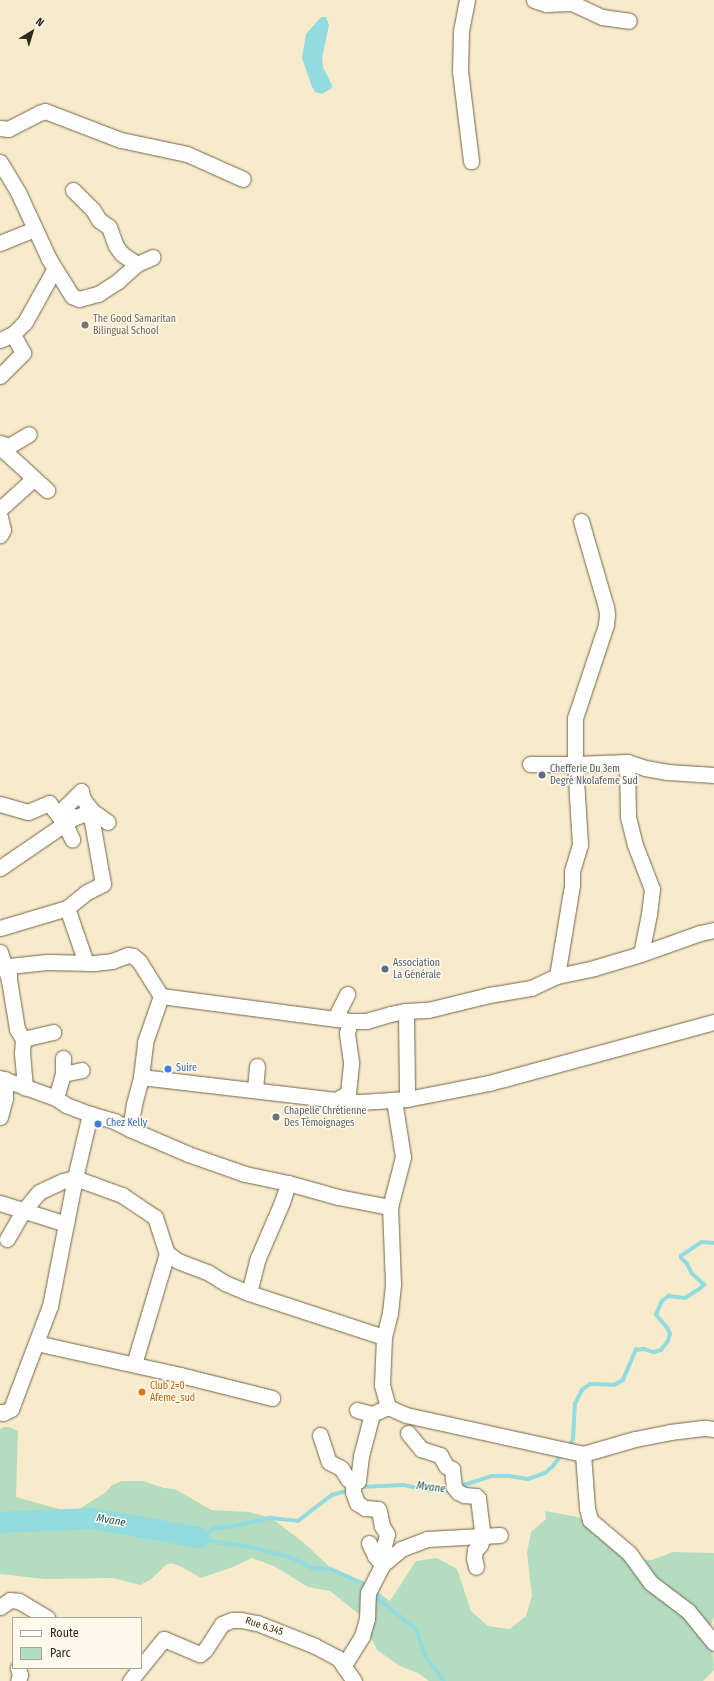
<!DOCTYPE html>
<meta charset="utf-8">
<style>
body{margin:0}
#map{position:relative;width:714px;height:1681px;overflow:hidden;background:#f8ebcb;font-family:"Fira Sans Condensed",sans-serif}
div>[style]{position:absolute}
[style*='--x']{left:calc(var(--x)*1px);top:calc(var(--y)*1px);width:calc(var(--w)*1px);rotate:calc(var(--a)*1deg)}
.green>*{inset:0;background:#b3dcc0}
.water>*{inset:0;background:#92dbdf}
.stream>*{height:3.5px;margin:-1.75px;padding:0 1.75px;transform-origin:1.75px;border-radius:1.75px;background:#92dbdf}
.river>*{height:21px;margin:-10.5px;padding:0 10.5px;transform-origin:10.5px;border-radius:10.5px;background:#92dbdf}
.roads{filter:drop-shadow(0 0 1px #72664a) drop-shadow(0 0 1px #72664a)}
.minor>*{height:15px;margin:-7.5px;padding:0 7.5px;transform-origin:7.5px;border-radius:7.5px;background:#fff}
.dots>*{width:11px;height:11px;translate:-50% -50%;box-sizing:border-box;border:2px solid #fef9ec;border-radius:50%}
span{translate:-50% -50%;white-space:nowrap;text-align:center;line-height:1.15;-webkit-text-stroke:3px #fef9ec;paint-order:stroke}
.education-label{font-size:10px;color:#785e54}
.left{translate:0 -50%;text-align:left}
.service-label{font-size:10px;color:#4e5e75}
.shop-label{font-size:10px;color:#366cbe}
.worship-label{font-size:10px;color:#5b616d}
.food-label{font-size:10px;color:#c56008}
.street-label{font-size:10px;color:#2f2a1e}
.water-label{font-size:11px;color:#215e62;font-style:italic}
.legend{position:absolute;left:12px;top:1617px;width:130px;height:52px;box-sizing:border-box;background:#fef9ec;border:1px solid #aba69a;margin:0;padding:5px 7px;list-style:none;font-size:12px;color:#2f2a1e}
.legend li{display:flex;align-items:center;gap:8px;height:20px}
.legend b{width:20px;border:1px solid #aba69a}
.north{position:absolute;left:12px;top:12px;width:40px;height:40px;-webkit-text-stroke:3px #fef9ec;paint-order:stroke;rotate:38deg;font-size:11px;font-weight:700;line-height:16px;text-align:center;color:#2f2a1e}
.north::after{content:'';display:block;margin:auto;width:14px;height:18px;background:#2f2a1e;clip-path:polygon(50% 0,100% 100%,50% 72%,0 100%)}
</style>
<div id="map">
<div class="green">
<i style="clip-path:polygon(3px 1427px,9px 1427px,18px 1431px,16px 1497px,73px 1513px,106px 1492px,112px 1485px,122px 1481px,143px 1481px,164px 1488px,175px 1489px,211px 1510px,249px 1512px,271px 1518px,303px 1542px,335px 1572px,367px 1584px,390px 1601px,416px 1561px,437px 1558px,457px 1569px,471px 1611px,488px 1626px,510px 1629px,526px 1616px,532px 1596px,527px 1553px,531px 1532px,546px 1519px,545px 1511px,578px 1517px,606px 1537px,620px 1556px,630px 1559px,652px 1560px,673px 1552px,714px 1553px,714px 1616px,711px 1625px,714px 1670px,703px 1681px,429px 1681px,418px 1673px,400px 1666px,377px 1650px,360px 1615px,330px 1591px,308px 1587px,274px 1566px,252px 1558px,233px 1567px,201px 1578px,182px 1567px,171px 1563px,166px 1565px,150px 1580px,140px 1585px,113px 1578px,45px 1579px,0 1574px,0 1429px)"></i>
</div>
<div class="water">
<i style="clip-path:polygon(321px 17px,326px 17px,329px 25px,322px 58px,323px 67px,332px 85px,332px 88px,322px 94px,315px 92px,312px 87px,302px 58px,306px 34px)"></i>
</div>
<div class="stream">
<i style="--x:569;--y:1446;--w:7;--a:-56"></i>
<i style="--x:573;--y:1440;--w:36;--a:-87"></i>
<i style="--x:575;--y:1404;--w:16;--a:-63"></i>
<i style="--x:582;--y:1390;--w:10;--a:-37"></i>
<i style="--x:590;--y:1384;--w:24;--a:2"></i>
<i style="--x:614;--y:1385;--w:10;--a:-29"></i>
<i style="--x:623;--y:1380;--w:33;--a:-67"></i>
<i style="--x:636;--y:1350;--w:8;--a:-7"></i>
<i style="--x:644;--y:1349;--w:10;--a:17"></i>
<i style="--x:654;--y:1352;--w:7;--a:-16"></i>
<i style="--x:661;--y:1350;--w:11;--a:-52"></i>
<i style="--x:668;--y:1341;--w:7;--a:-74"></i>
<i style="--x:670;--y:1334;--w:7;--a:-117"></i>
<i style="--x:667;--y:1328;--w:17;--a:-130"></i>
<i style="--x:656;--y:1315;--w:15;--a:-67"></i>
<i style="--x:662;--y:1301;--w:9;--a:-36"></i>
<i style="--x:669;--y:1296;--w:16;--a:7"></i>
<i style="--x:685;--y:1298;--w:15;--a:-32"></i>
<i style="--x:698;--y:1290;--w:8;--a:-40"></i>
<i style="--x:704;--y:1285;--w:16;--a:-137"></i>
<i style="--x:692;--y:1274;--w:11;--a:-117"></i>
<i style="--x:687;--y:1264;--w:8;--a:-135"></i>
<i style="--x:681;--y:1258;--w:2;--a:-90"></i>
<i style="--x:681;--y:1256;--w:25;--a:-34"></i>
<i style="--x:702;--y:1242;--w:12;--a:5"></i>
<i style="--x:359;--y:1487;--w:45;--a:-2.5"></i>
<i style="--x:404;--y:1485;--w:30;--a:12"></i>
<i style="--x:433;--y:1491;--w:19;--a:0"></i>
<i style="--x:460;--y:1489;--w:6;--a:-45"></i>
<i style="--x:464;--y:1485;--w:28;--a:-18"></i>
<i style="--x:491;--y:1476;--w:18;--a:0"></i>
<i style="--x:509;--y:1476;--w:19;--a:9"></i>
<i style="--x:528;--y:1479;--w:18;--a:-19"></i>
<i style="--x:545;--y:1473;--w:11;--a:-41"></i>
<i style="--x:553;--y:1466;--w:15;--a:-53"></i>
<i style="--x:199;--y:1537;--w:19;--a:-28"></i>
<i style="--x:216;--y:1528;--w:19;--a:-6"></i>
<i style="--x:235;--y:1526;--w:37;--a:-13"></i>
<i style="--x:271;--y:1518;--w:27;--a:6"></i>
<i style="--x:298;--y:1521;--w:43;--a:-37.4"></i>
<i style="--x:332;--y:1495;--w:19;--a:-16"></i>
<i style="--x:199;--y:1537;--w:17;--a:17"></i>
<i style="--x:215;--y:1542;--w:36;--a:8"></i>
<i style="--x:251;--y:1547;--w:40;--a:14.4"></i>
<i style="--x:290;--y:1557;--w:25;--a:26"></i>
<i style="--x:313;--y:1568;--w:18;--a:3"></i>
<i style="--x:331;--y:1569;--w:39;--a:24"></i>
<i style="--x:373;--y:1591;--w:13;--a:51"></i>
<i style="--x:381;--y:1601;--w:45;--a:38.7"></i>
<i style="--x:416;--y:1629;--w:29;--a:70"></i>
<i style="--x:426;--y:1656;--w:31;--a:54"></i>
</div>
<div class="river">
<i style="--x:0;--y:1522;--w:91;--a:-2.5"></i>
<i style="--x:91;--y:1518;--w:110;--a:10"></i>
</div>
<div class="roads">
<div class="minor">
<i style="--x:467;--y:0;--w:32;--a:101"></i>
<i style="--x:461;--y:31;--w:40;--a:91.4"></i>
<i style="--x:460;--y:71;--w:91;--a:83"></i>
<i style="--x:534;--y:0;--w:13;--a:18"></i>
<i style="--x:546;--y:4;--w:26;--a:-2"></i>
<i style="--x:572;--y:3;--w:33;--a:25"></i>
<i style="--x:602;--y:17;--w:27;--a:8"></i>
<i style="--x:0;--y:128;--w:8;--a:7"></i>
<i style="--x:8;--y:129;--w:35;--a:-27"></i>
<i style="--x:39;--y:113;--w:6;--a:-18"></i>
<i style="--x:45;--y:111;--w:81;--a:20.9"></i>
<i style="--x:121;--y:140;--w:67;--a:12"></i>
<i style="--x:187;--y:154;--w:61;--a:24.1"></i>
<i style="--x:0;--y:162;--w:35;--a:59"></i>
<i style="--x:18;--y:192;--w:74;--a:65.2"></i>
<i style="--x:49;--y:259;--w:44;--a:58.1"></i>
<i style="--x:72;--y:296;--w:8;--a:23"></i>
<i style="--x:79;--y:299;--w:20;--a:-15"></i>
<i style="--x:98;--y:294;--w:24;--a:-33"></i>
<i style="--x:118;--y:281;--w:25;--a:-42"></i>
<i style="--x:137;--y:264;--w:17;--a:-24"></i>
<i style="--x:73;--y:190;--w:28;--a:45"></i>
<i style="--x:93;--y:210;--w:12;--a:59"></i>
<i style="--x:99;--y:220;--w:12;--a:35"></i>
<i style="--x:109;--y:227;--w:20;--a:70"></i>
<i style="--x:116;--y:246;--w:10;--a:53"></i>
<i style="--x:122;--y:254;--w:18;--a:34"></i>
<i style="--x:0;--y:243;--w:37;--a:-22"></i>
<i style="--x:0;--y:340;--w:14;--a:-25"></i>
<i style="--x:0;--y:376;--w:33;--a:-45"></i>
<i style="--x:23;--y:353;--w:21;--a:-118"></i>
<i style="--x:13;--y:334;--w:17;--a:-45"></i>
<i style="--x:25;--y:322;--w:60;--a:-60.9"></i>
<i style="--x:0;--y:443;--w:9;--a:18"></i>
<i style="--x:9;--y:446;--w:23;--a:-31"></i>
<i style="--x:0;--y:447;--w:64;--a:42.5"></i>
<i style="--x:0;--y:509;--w:38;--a:-42"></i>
<i style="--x:28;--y:484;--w:8;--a:-60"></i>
<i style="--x:0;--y:517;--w:13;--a:77"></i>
<i style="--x:3;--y:530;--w:6;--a:121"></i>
<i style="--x:581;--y:521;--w:90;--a:73.8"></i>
<i style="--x:606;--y:607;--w:7;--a:82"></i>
<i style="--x:607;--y:614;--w:11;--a:95"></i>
<i style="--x:606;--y:625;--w:98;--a:108.4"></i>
<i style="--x:575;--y:718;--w:46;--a:90"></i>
<i style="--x:575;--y:764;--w:52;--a:-2.2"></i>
<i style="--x:627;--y:762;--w:19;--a:18"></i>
<i style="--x:645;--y:768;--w:23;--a:10"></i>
<i style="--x:668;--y:772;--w:46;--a:3.7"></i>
<i style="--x:0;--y:804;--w:29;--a:16"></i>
<i style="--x:28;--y:812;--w:23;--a:-23"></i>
<i style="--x:49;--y:803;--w:26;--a:53"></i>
<i style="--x:65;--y:824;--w:17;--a:65"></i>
<i style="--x:0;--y:868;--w:88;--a:-34.4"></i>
<i style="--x:73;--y:818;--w:20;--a:-20"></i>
<i style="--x:92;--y:811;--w:19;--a:35"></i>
<i style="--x:67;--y:908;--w:58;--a:70.9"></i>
<i style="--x:0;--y:928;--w:70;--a:-16.6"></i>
<i style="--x:67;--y:908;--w:26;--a:-39"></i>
<i style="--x:87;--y:892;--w:18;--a:-27"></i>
<i style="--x:103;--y:884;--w:69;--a:-100"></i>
<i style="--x:91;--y:816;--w:5;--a:-79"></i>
<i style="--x:92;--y:811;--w:15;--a:-127"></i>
<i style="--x:83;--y:799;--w:8;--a:-104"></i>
<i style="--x:81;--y:791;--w:24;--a:135"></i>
<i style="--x:64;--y:808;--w:13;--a:48"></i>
<i style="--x:0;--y:952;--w:29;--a:72"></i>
<i style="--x:9;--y:980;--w:50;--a:80.7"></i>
<i style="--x:17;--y:1029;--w:12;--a:59"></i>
<i style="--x:23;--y:1039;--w:14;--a:94"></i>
<i style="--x:22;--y:1053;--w:35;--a:85"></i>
<i style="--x:641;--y:954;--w:63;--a:-19.6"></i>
<i style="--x:700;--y:933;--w:14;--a:-12"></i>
<i style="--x:557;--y:976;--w:38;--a:-12"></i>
<i style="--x:594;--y:968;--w:49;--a:-16.6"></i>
<i style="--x:641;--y:954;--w:41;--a:-78.7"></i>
<i style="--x:649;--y:914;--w:25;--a:-83"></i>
<i style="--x:652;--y:889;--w:47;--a:-111.1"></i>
<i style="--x:635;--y:845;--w:30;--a:-104"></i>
<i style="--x:628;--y:816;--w:54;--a:-91.1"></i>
<i style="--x:9;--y:980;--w:14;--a:-90"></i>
<i style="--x:9;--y:966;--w:38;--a:-6"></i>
<i style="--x:47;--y:962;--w:47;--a:1.2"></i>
<i style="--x:94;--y:963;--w:18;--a:-6"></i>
<i style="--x:112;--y:961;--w:17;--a:-21"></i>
<i style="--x:128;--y:955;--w:5;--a:11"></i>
<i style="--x:133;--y:956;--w:8;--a:40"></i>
<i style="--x:139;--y:961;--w:41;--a:57.8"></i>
<i style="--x:406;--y:1011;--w:88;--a:89.3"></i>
<i style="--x:335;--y:1018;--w:27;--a:-63"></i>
<i style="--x:23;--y:1039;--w:31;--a:-13"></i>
<i style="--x:63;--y:1074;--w:19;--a:-12"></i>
<i style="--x:141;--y:1077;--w:196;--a:6.7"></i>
<i style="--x:336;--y:1100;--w:14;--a:-30"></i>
<i style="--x:348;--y:1093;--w:31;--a:-84"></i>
<i style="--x:351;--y:1062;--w:29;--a:-98"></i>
<i style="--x:347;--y:1033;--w:12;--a:-76"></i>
<i style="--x:0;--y:1078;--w:59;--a:19.7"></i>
<i style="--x:56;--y:1098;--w:12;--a:35"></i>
<i style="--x:66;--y:1105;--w:26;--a:21"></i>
<i style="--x:90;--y:1114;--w:25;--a:16"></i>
<i style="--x:114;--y:1121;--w:18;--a:27"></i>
<i style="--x:130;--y:1129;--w:25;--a:-81"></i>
<i style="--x:134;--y:1104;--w:28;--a:-75"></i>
<i style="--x:141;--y:1077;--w:35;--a:-83"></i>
<i style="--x:145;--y:1042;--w:49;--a:-70.8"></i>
<i style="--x:161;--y:996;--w:191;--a:7.5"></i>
<i style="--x:350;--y:1021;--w:16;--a:0"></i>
<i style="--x:366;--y:1021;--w:25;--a:-16"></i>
<i style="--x:390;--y:1014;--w:16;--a:-11"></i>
<i style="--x:406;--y:1011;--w:22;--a:-3"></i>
<i style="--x:428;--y:1010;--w:63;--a:-13.8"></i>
<i style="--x:489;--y:995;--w:43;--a:-9.5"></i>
<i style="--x:531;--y:988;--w:29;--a:-25"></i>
<i style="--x:557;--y:976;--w:92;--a:-80.6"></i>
<i style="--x:572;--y:885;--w:14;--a:-90"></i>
<i style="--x:572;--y:871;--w:27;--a:-73"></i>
<i style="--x:580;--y:845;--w:81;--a:-93.5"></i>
<i style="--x:575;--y:764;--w:45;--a:180"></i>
<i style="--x:255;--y:1089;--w:23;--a:-85"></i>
<i style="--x:56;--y:1098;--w:25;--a:-74"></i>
<i style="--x:63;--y:1074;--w:16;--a:-90"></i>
<i style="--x:336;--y:1100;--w:25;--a:5"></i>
<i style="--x:361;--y:1102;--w:46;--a:-3.7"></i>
<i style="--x:407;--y:1099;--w:84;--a:-11"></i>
<i style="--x:489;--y:1083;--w:233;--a:-15.2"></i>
<i style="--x:0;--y:1117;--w:20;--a:-75"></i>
<i style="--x:5;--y:1098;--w:19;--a:-90"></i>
<i style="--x:130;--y:1129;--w:63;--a:23.3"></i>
<i style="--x:188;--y:1154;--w:60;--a:19.3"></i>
<i style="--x:245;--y:1174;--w:44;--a:11.8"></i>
<i style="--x:288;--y:1183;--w:52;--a:15.6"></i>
<i style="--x:338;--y:1197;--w:53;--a:10.9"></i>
<i style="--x:0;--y:1203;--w:69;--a:17.7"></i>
<i style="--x:66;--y:1224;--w:47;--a:-78.9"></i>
<i style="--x:75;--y:1178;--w:50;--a:19.9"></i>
<i style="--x:122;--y:1195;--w:40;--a:34"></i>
<i style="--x:155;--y:1217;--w:38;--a:72"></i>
<i style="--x:167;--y:1253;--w:14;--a:36"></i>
<i style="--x:178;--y:1261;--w:33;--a:21"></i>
<i style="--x:209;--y:1273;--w:19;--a:32"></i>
<i style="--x:225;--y:1283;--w:26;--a:23"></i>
<i style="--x:249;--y:1293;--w:142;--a:18.1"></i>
<i style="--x:384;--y:1337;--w:48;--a:92.4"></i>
<i style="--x:382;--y:1385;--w:23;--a:75"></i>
<i style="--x:388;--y:1407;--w:17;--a:156"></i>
<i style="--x:372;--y:1414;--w:43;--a:104.7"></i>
<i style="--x:361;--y:1456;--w:25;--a:97"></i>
<i style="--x:358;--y:1481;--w:5;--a:169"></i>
<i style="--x:7;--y:1239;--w:34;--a:-60"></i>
<i style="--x:24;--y:1210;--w:23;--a:-50"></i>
<i style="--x:39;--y:1192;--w:26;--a:-25"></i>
<i style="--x:63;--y:1181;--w:12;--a:-14"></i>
<i style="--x:75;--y:1178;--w:66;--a:-76.8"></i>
<i style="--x:249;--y:1293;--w:36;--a:-76"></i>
<i style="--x:258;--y:1258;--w:61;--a:-66.8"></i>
<i style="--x:282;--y:1202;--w:20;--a:-72"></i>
<i style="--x:384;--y:1337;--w:25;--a:-76"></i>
<i style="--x:390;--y:1313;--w:29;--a:-84"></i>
<i style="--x:393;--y:1284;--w:77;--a:-92.2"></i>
<i style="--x:390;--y:1207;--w:52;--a:-75.4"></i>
<i style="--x:403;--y:1157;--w:58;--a:-99"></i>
<i style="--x:36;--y:1343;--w:148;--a:12.5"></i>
<i style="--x:180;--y:1375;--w:95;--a:14"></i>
<i style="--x:134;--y:1364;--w:116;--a:-73.4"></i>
<i style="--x:388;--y:1407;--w:20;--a:24"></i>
<i style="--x:406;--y:1415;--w:181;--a:12.4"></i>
<i style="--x:583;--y:1454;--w:54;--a:-16.1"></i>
<i style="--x:635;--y:1439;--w:36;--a:-11"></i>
<i style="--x:670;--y:1432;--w:35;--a:-7"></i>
<i style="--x:705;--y:1428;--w:9;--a:6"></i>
<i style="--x:357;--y:1410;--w:16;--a:15"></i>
<i style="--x:0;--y:1412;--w:3;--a:18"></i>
<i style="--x:3;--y:1413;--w:9;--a:-27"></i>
<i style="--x:11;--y:1409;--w:110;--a:-69.3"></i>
<i style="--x:50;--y:1306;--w:84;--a:-79"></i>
<i style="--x:408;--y:1433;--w:21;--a:51"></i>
<i style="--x:421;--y:1449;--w:20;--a:18"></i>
<i style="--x:440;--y:1455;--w:13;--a:61"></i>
<i style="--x:446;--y:1466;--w:7;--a:27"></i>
<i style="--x:452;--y:1469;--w:18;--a:84"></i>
<i style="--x:454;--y:1487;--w:6;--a:51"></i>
<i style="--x:458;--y:1492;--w:7;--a:27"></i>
<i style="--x:464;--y:1495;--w:12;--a:5"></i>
<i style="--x:476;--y:1496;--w:3;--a:45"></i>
<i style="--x:478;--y:1498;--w:38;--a:83"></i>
<i style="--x:483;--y:1536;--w:9;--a:108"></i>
<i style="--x:480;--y:1545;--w:7;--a:135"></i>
<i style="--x:475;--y:1550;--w:8;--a:97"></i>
<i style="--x:474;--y:1558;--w:9;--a:77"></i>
<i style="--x:320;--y:1435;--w:28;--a:72"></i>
<i style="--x:329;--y:1462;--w:13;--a:27"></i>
<i style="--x:341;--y:1468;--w:13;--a:58"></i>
<i style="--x:348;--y:1479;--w:6;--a:31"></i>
<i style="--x:353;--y:1482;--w:10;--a:90"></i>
<i style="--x:353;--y:1492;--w:12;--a:70"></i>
<i style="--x:357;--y:1503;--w:9;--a:32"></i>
<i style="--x:365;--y:1508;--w:13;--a:4"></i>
<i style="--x:378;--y:1509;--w:2;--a:63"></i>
<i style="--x:379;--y:1511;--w:15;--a:79"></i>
<i style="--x:382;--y:1526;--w:9;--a:58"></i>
<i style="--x:387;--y:1534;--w:29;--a:104"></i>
<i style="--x:380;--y:1562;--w:4;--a:56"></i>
<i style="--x:583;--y:1454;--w:54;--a:85.8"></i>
<i style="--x:587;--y:1508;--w:12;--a:76"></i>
<i style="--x:590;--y:1520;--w:51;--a:40.2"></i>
<i style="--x:629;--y:1553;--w:37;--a:54"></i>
<i style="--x:651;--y:1583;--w:46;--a:37.1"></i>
<i style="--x:688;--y:1611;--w:41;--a:50.9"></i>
<i style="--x:369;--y:1543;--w:14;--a:65"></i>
<i style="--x:375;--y:1556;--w:8;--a:50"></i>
<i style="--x:0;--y:1607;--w:12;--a:-35"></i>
<i style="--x:10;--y:1600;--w:9;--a:6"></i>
<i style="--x:19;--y:1601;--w:33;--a:31"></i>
<i style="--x:344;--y:1665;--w:34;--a:-58"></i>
<i style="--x:362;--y:1636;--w:18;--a:-74"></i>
<i style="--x:367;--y:1619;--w:26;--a:-88"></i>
<i style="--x:368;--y:1593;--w:31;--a:-63"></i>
<i style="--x:382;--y:1565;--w:25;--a:-40"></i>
<i style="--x:401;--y:1549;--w:28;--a:-21"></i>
<i style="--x:427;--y:1539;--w:73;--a:-3.1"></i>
<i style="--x:141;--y:1667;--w:36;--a:-51"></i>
<i style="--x:164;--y:1639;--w:39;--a:23"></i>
<i style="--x:200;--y:1654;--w:6;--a:-39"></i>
<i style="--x:205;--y:1650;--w:31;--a:-57"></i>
<i style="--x:222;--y:1624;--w:11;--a:-22"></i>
<i style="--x:232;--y:1620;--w:9;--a:0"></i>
<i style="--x:241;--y:1620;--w:16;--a:11"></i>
<i style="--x:257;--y:1623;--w:62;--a:21.6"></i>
<i style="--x:315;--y:1646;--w:26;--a:28"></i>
<i style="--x:338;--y:1658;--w:28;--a:55"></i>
<i style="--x:18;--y:1668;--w:7;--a:74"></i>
<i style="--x:20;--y:1675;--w:6;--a:108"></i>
<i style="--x:130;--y:1681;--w:16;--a:-52"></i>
</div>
</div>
<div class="dots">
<i style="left:85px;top:325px;background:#8d6e63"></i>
<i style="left:542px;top:775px;background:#5c6f8a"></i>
<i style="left:385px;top:969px;background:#5c6f8a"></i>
<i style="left:168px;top:1069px;background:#3f7fe0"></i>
<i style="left:276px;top:1117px;background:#6b7280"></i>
<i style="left:98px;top:1124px;background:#3f7fe0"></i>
<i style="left:142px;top:1392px;background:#e8710a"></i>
</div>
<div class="education-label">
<span class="left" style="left:93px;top:325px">The Good Samaritan<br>Bilingual School</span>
</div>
<div class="service-label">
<span class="left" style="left:550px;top:775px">Chefferie Du 3em<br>Degré Nkolafeme Sud</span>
<span class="left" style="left:393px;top:969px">Association<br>La Générale</span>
</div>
<div class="shop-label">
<span class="left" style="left:176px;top:1069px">Suire</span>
<span class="left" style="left:106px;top:1124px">Chez Kelly</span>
</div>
<div class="worship-label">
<span class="left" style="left:284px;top:1117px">Chapelle Chrétienne<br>Des Témoignages</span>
</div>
<div class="food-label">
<span class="left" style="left:150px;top:1392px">Club 2=0<br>Afeme_sud</span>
</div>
<div class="street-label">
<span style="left:264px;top:1627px;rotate:18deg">Rue 6.345</span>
</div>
<div class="water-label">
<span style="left:431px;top:1488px;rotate:7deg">Mvane</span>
<span style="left:111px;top:1521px;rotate:10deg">Mvane</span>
</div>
<ul class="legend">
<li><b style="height:5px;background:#fff"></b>Route</li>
<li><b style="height:11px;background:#b3dcc0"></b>Parc</li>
</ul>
<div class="north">N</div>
</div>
